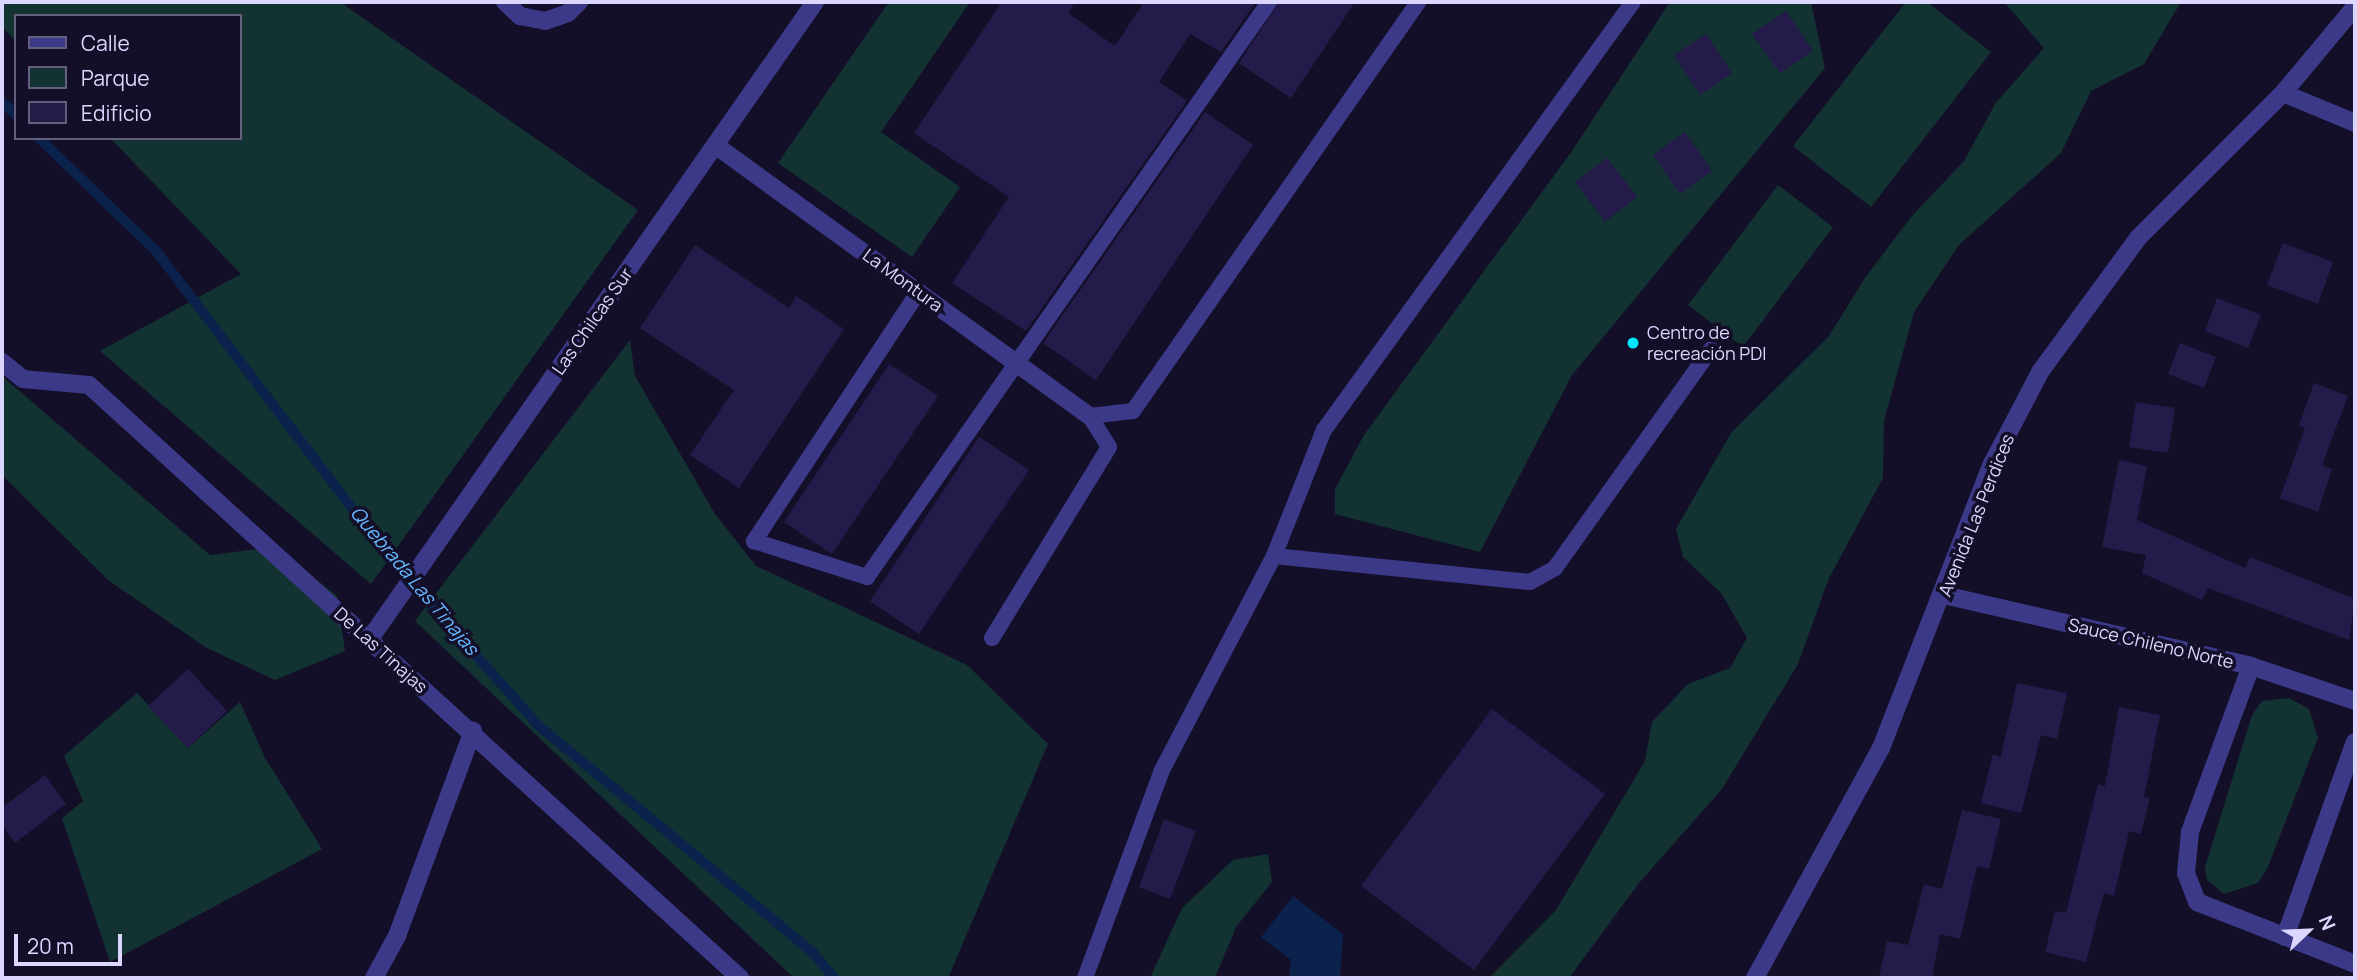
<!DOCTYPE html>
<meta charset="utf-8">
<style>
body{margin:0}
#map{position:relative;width:2357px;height:980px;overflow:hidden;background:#140f28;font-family:Manrope,sans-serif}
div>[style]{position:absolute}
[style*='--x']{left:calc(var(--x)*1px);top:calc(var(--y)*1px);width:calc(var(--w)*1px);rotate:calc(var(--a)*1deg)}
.green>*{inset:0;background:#123332}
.water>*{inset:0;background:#0b224c}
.stream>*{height:10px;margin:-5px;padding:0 5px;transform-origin:5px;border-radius:5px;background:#0b224c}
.building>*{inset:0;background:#241b4a}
.lane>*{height:16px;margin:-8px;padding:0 8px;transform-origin:8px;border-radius:8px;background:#3c3989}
.street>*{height:18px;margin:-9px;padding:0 9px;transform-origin:9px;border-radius:9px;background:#3c3989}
.dots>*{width:19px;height:19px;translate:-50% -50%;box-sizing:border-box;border:4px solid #140f28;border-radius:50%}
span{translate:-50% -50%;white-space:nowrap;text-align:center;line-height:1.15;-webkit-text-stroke:7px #140f28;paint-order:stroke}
.street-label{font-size:18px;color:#dbd7ff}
.poi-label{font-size:18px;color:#dbd7ff}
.left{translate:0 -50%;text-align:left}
.water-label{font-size:19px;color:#65b7ff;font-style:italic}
.frame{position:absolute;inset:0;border:4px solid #dbd7ff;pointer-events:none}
.legend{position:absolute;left:14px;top:14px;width:228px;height:126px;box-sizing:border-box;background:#140f28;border:2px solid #645f7e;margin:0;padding:9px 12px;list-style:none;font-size:21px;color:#dbd7ff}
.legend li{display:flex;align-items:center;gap:14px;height:35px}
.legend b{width:35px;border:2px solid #645f7e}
.north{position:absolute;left:2273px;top:896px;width:70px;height:70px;-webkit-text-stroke:5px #140f28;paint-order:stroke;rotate:67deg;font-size:19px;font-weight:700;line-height:28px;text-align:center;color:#dbd7ff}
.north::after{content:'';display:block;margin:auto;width:24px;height:32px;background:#dbd7ff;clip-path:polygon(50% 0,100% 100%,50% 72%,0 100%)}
.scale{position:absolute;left:14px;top:934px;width:108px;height:32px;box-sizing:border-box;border:4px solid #dbd7ff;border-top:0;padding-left:9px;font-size:21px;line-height:24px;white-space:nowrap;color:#dbd7ff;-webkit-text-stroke:5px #140f28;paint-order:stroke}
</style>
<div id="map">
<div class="green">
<i style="clip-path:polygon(2px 2px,340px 2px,638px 210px,371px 584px,100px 351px,241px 274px,110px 138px,240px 138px,240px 16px,16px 16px,16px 41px,2px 27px)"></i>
<i style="clip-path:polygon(889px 2px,970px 2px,881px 132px,960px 187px,912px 257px,778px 163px)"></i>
<i style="clip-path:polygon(1670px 2px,1811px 2px,1825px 68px,1572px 375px,1480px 552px,1335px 514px,1335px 489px,1364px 435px,1572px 151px)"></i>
<i style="clip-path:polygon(1906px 2px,1927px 2px,1991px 52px,1871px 207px,1793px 146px)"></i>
<i style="clip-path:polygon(2004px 2px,2181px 2px,2144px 64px,2091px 91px,2061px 153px,1959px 245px,1914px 312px,1884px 421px,1883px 478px,1829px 578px,1798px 664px,1722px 789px,1639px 883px,1569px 978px,1489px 978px,1556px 910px,1645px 761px,1652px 722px,1688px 684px,1730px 668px,1747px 638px,1722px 594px,1683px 557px,1676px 529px,1731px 433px,1829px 336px,1865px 278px,1911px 217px,1964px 161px,1995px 104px,2044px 48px)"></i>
<i style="clip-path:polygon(1778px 185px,1833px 227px,1743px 347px,1688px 305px)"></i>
<i style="clip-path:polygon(630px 340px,635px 376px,715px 514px,756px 566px,967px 665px,1048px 744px,948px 978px,794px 978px,415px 621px)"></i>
<i style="clip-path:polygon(2px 376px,210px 555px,275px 547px,337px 596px,345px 651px,275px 680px,205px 647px,108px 580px,2px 475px)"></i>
<i style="clip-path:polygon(137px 693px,188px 748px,240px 702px,265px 758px,322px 849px,110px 962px,62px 818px,83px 801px,64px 756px)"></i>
<i style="clip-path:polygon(2289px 698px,2309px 709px,2318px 738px,2267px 869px,2258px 883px,2224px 894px,2207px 880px,2205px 867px,2252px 715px,2262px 701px)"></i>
<i style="clip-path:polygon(1268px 854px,1272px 882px,1236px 927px,1215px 978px,1150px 978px,1182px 908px,1233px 860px)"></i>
</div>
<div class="water">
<i style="clip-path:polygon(1293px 896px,1343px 934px,1340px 978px,1289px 978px,1291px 960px,1261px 937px)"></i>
</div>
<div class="stream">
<i style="--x:2;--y:102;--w:19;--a:43"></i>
<i style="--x:39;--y:138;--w:163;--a:44"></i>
<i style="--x:156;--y:251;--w:390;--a:52.7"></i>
<i style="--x:392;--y:561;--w:221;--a:48.3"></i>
<i style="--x:539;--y:726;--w:356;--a:39.6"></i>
<i style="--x:813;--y:953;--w:33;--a:50"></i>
</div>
<div class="building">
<i style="clip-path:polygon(1002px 2px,1075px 2px,1068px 13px,1115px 46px,1144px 2px,1256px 2px,1221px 52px,1190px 34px,1159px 82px,1187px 101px,1026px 331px,952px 283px,1009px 197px,914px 133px)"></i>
<i style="clip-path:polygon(1279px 2px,1355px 2px,1291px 98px,1239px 63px)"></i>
<i style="clip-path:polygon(1786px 11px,1813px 51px,1780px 73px,1752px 34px)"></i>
<i style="clip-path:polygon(1706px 34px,1732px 73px,1700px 95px,1674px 55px)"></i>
<i style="clip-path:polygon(1205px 112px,1253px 145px,1096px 380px,1043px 343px)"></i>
<i style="clip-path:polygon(1685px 132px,1712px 171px,1680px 194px,1653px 155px)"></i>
<i style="clip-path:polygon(1607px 158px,1637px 197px,1605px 222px,1575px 182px)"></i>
<i style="clip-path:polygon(2283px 243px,2333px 262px,2318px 304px,2267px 285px)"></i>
<i style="clip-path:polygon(695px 245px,789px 308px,796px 296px,844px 329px,739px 488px,690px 455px,734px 390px,640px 328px)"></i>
<i style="clip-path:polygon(2217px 298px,2261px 315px,2248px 348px,2205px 331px)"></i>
<i style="clip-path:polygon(2180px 343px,2216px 357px,2204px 388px,2168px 374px)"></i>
<i style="clip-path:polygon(889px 364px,938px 396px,832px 554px,784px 522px)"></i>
<i style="clip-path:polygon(2314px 383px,2348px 396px,2322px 465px,2332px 469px,2318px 512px,2280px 498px,2305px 428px,2299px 425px)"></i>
<i style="clip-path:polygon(2136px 402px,2175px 408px,2168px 453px,2129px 447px)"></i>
<i style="clip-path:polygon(979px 437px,1029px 470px,919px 634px,870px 601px)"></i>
<i style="clip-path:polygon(2119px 460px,2147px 466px,2137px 520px,2245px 568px,2250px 557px,2355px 599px,2349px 640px,2208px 588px,2202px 600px,2142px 573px,2146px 555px,2102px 547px)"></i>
<i style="clip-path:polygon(188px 669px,227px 711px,188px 748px,148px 706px)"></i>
<i style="clip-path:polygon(2017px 683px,2067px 693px,2057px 739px,2041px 735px,2021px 813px,1981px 803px,1993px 754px,2001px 757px)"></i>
<i style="clip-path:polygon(2119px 707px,2160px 715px,2144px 797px,2150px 798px,2141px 834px,2129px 831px,2114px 896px,2104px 893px,2086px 962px,2045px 952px,2055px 911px,2066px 913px,2098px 784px,2105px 786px)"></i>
<i style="clip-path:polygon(1492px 709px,1605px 794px,1474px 970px,1361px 886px)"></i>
<i style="clip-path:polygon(45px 775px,66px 804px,15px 843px,2px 825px,2px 808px)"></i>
<i style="clip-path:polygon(1962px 810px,2001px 819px,1989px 869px,1977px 866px,1960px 939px,1940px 934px,1932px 978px,1879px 978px,1887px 941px,1908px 945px,1924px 884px,1942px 889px)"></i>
<i style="clip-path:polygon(1164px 819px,1196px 831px,1170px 899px,1139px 887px)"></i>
</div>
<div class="lane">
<i style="--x:919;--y:291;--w:300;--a:123.4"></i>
<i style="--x:754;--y:541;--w:119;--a:17.7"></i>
<i style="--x:867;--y:577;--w:702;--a:-55.04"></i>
<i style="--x:1274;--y:556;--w:257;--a:5.8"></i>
<i style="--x:1530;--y:582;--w:29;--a:-29"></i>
<i style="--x:1555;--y:568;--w:269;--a:-54.5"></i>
<i style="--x:992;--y:638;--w:224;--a:-58.5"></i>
<i style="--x:1109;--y:447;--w:36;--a:-122"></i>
<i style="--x:1090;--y:416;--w:43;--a:-6.6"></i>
<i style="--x:1133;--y:411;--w:499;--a:-55.1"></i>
<i style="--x:1085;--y:978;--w:220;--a:-69.7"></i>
<i style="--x:1161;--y:772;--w:244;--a:-62.4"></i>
<i style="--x:1274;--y:556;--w:136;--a:-68.4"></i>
<i style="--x:1324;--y:430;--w:528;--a:-54.17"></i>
</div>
<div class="street">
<i style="--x:505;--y:2;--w:21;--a:43"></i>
<i style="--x:520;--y:16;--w:25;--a:11"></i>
<i style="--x:545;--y:21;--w:24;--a:-19"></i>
<i style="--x:568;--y:13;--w:16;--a:-45"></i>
<i style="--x:2283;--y:93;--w:78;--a:22.6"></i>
<i style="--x:715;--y:145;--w:463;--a:35.9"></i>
<i style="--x:2;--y:362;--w:27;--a:39"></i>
<i style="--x:23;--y:379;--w:66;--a:5.2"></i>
<i style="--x:89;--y:385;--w:881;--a:42.33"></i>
<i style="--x:1944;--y:595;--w:315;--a:13"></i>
<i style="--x:2251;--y:666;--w:110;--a:18.6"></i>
<i style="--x:369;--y:640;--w:778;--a:-55.04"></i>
<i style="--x:2251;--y:666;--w:177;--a:110.2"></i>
<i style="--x:2190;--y:832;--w:41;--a:95.6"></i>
<i style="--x:2186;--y:873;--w:31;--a:69"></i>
<i style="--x:2197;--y:902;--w:170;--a:21.4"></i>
<i style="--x:2285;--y:937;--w:207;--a:-70.3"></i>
<i style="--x:374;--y:978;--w:48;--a:-61.3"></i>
<i style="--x:397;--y:936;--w:219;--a:-69.7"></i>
<i style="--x:1755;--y:978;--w:262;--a:-61.3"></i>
<i style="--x:1881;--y:748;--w:305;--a:-68.7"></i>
<i style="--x:1992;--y:464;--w:104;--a:-62.4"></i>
<i style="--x:2040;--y:372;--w:166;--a:-53.8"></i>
<i style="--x:2138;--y:238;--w:205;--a:-45"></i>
<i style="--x:2283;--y:93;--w:112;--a:-50.1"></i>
</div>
<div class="dots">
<i style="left:1633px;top:343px;background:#03e4ff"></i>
</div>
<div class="street-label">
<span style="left:903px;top:280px;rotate:36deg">La Montura</span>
<span style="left:592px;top:321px;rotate:-55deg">Las Chilcas Sur</span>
<span style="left:1976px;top:515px;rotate:-68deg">Avenida Las Perdices</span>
<span style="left:2151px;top:643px;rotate:13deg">Sauce Chileno Norte</span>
<span style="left:381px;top:650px;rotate:42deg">De Las Tinajas</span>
</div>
<div class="poi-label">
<span class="left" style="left:1647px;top:343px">Centro de<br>recreación PDI</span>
</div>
<div class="water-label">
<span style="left:414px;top:581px;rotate:50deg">Quebrada Las Tinajas</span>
</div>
<div class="frame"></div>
<ul class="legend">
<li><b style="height:9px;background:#3c3989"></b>Calle</li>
<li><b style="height:19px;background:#123332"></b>Parque</li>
<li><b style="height:19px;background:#241b4a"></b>Edificio</li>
</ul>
<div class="north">N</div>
<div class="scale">20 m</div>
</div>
